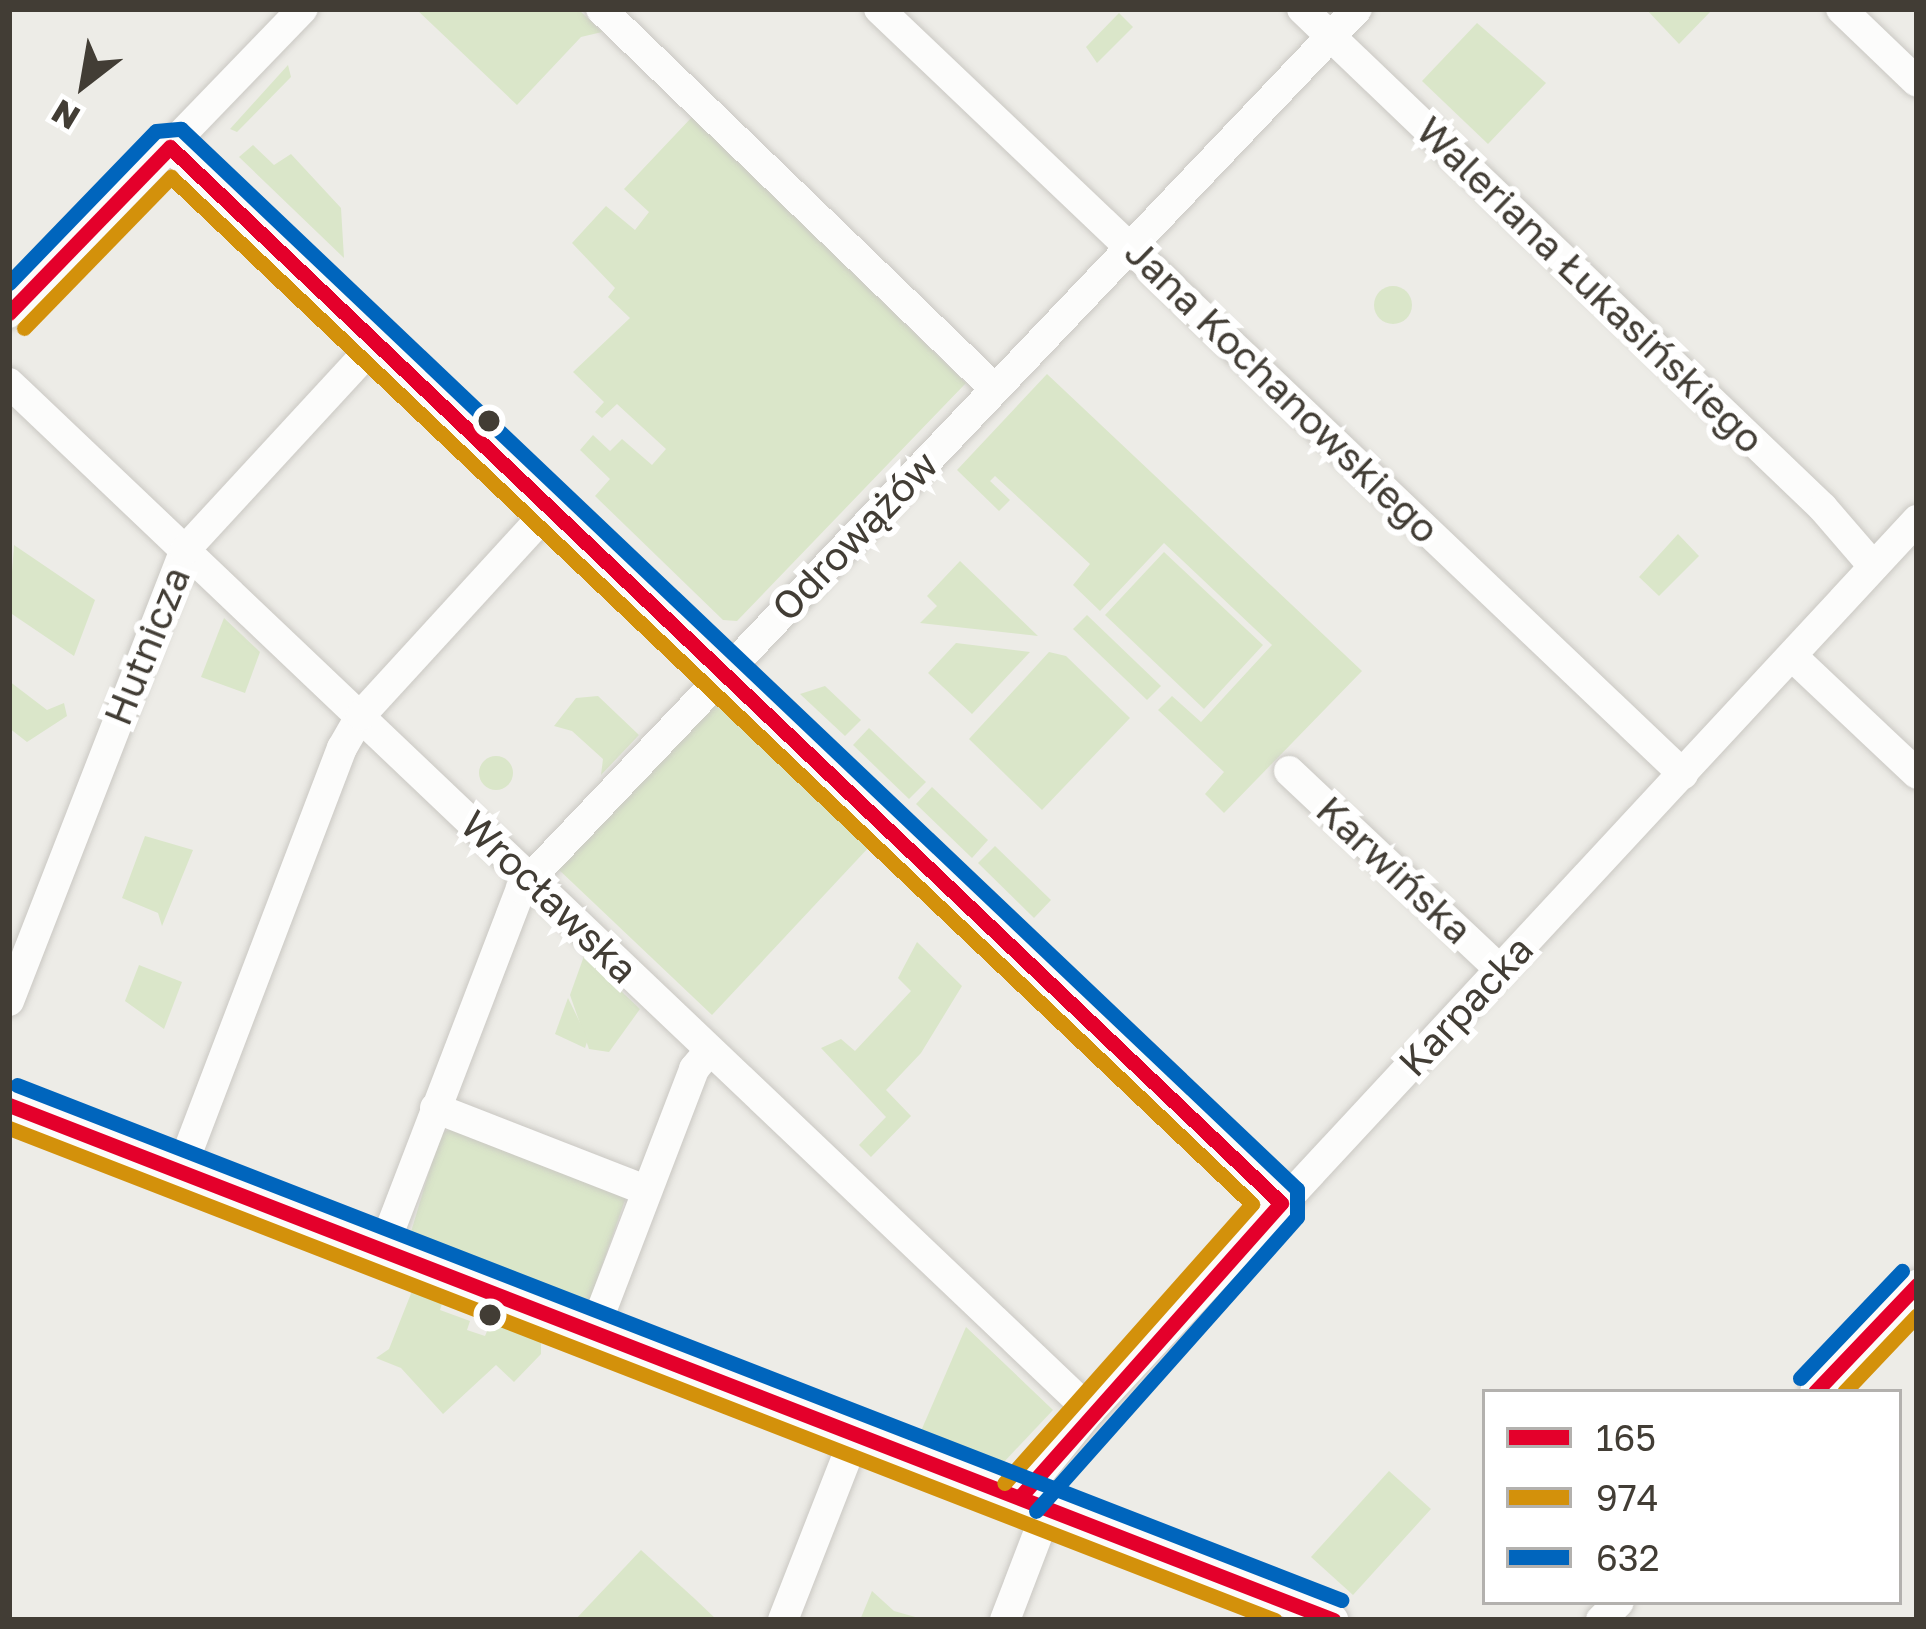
<!DOCTYPE html>
<meta charset="utf-8">
<style>
body{margin:0}
#map{position:relative;width:1926px;height:1629px;overflow:hidden;background:#edece7;font-family:"Golos Text",sans-serif}
div>[style]{position:absolute}
[style*='--x']{left:calc(var(--x)*1px);top:calc(var(--y)*1px);width:calc(var(--w)*1px);rotate:calc(var(--a)*1deg)}
.green>*{inset:0;background:#dae6c9}
.round{border-radius:50%}
.roads{filter:drop-shadow(0 0 3px #cac8c3) drop-shadow(0 0 3px #cac8c3)}
.minor>*{height:30px;margin:-15px;padding:0 15px;transform-origin:15px;border-radius:15px;background:#fcfcfb}
.bus-1>*{height:15px;margin:-7.5px;padding:0 7.5px;transform-origin:7.5px;border-radius:7.5px;background:#e4002b}
.bus-2>*{height:15px;margin:-7.5px;padding:0 7.5px;transform-origin:7.5px;border-radius:7.5px;background:#d3910b}
.bus-3>*{height:15px;margin:-7.5px;padding:0 7.5px;transform-origin:7.5px;border-radius:7.5px;background:#0065bd}
.dots>*{width:33px;height:33px;translate:-50% -50%;box-sizing:border-box;border:6px solid #fff;border-radius:50%}
span{translate:-50% -50%;white-space:nowrap;text-align:center;line-height:1.15;-webkit-text-stroke:12px #fff;paint-order:stroke}
.street-label{font-size:39px;color:#423d35}
.frame{position:absolute;inset:0;border:12px solid #423d35;pointer-events:none}
.legend{position:absolute;left:1482px;top:1389px;width:420px;height:216px;box-sizing:border-box;background:#fff;border:3px solid #b3b1ae;margin:0;padding:15px 21px;list-style:none;font-size:36px;color:#423d35}
.legend li{display:flex;align-items:center;gap:24px;height:60px}
.legend b{width:60px;border:3px solid #b3b1ae}
.north{position:absolute;left:24px;top:24px;width:120px;height:120px;-webkit-text-stroke:9px #fff;paint-order:stroke;rotate:211deg;font-size:33px;font-weight:700;line-height:48px;text-align:center;color:#423d35}
.north::after{content:'';display:block;margin:auto;width:42px;height:54px;background:#423d35;clip-path:polygon(50% 0,100% 100%,50% 72%,0 100%)}
</style>
<div id="map">
<div class="green">
<i style="clip-path:polygon(416px 9px,578px 9px,602px 32px,581px 37px,517px 105px)"></i>
<i style="clip-path:polygon(1646px 9px,1713px 9px,1679px 44px)"></i>
<i style="clip-path:polygon(1119px 13px,1133px 27px,1097px 63px,1086px 47px)"></i>
<i style="clip-path:polygon(1477px 23px,1546px 83px,1488px 144px,1422px 81px)"></i>
<i style="clip-path:polygon(288px 65px,291px 77px,237px 132px,230px 129px)"></i>
<i style="clip-path:polygon(692px 117px,966px 383px,737px 621px,723px 620px,595px 496px,610px 479px,580px 450px,593px 435px,610px 451px,622px 439px,652px 465px,666px 449px,617px 404px,602px 418px,595px 412px,604px 402px,573px 372px,630px 318px,608px 297px,615px 288px,572px 243px,606px 206px,635px 230px,649px 212px,624px 189px)"></i>
<i style="clip-path:polygon(253px 145px,274px 165px,291px 154px,341px 208px,344px 258px,239px 157px)"></i>
<i class="round" style="left:1374px;top:286px;width:38px;height:38px"></i>
<i style="clip-path:polygon(1047px 374px,1362px 671px,1224px 813px,1205px 794px,1224px 772px,1158px 710px,1172px 696px,1201px 722px,1272px 645px,1164px 543px,1100px 611px,1073px 585px,1090px 564px,995px 476px,990px 481px,1010px 500px,999px 511px,957px 470px)"></i>
<i style="clip-path:polygon(1678px 534px,1699px 556px,1659px 596px,1639px 577px)"></i>
<i style="clip-path:polygon(14px 545px,95px 600px,74px 656px,9px 612px)"></i>
<i style="clip-path:polygon(1164px 552px,1263px 645px,1204px 709px,1105px 615px)"></i>
<i style="clip-path:polygon(960px 561px,1038px 636px,920px 623px,937px 606px,927px 596px)"></i>
<i style="clip-path:polygon(1087px 615px,1161px 686px,1147px 700px,1073px 629px)"></i>
<i style="clip-path:polygon(224px 618px,260px 652px,245px 693px,201px 677px)"></i>
<i style="clip-path:polygon(956px 643px,1030px 652px,972px 714px,928px 673px)"></i>
<i style="clip-path:polygon(1049px 652px,1066px 656px,1130px 718px,1042px 810px,969px 739px)"></i>
<i style="clip-path:polygon(9px 681px,47px 710px,64px 703px,67px 716px,27px 742px,9px 728px)"></i>
<i style="clip-path:polygon(825px 686px,861px 720px,845px 736px,800px 694px)"></i>
<i style="clip-path:polygon(598px 696px,639px 735px,601px 775px,603px 759px,572px 731px,554px 726px,576px 698px)"></i>
<i style="clip-path:polygon(716px 698px,870px 846px,712px 1015px,556px 867px)"></i>
<i style="clip-path:polygon(869px 728px,926px 782px,909px 799px,853px 745px)"></i>
<i class="round" style="left:479px;top:756px;width:34px;height:34px"></i>
<i style="clip-path:polygon(932px 787px,988px 840px,972px 858px,916px 804px)"></i>
<i style="clip-path:polygon(145px 836px,193px 850px,162px 926px,158px 913px,122px 898px)"></i>
<i style="clip-path:polygon(995px 846px,1051px 900px,1034px 918px,978px 863px)"></i>
<i style="clip-path:polygon(917px 942px,962px 986px,921px 1053px,886px 1090px,911px 1116px,871px 1157px,859px 1145px,886px 1117px,821px 1048px,841px 1039px,855px 1051px,911px 991px,898px 978px)"></i>
<i style="clip-path:polygon(584px 956px,640px 1009px,609px 1052px,589px 1049px,570px 995px)"></i>
<i style="clip-path:polygon(139px 965px,182px 982px,164px 1029px,125px 1001px)"></i>
<i style="clip-path:polygon(568px 998px,588px 1039px,585px 1048px,555px 1034px)"></i>
<i style="clip-path:polygon(451px 1128px,626px 1197px,588px 1306px,408px 1242px,440px 1135px)"></i>
<i style="clip-path:polygon(416px 1281px,445px 1293px,440px 1310px,470px 1321px,467px 1330px,485px 1336px,495px 1312px,541px 1332px,541px 1354px,514px 1382px,496px 1365px,443px 1414px,401px 1368px,376px 1358px,389px 1349px)"></i>
<i style="clip-path:polygon(966px 1327px,1053px 1410px,1003px 1463px,921px 1431px)"></i>
<i style="clip-path:polygon(1389px 1471px,1431px 1509px,1353px 1595px,1311px 1557px)"></i>
<i style="clip-path:polygon(641px 1550px,695px 1599px,717px 1620px,575px 1620px)"></i>
<i style="clip-path:polygon(872px 1591px,894px 1611px,926px 1620px,860px 1620px)"></i>
</div>
<div class="roads">
<div class="minor">
<i style="--x:601;--y:9;--w:547;--a:43.96"></i>
<i style="--x:879;--y:9;--w:1110;--a:43.58"></i>
<i style="--x:1302;--y:9;--w:721;--a:43.76"></i>
<i style="--x:1823;--y:508;--w:77;--a:49.2"></i>
<i style="--x:1841;--y:9;--w:105;--a:43.8"></i>
<i style="--x:170;--y:147;--w:1533;--a:43.55"></i>
<i style="--x:9;--y:313;--w:423;--a:-46"></i>
<i style="--x:9;--y:383;--w:1492;--a:43.56"></i>
<i style="--x:1792;--y:656;--w:172;--a:43.3"></i>
<i style="--x:1289;--y:771;--w:290;--a:43.3"></i>
<i style="--x:9;--y:1001;--w:484;--a:-68.7"></i>
<i style="--x:185;--y:550;--w:279;--a:-47.3"></i>
<i style="--x:9;--y:1105;--w:1421;--a:21.25"></i>
<i style="--x:435;--y:1108;--w:225;--a:21.3"></i>
<i style="--x:180;--y:1172;--w:454;--a:-69.1"></i>
<i style="--x:342;--y:748;--w:38;--a:-60"></i>
<i style="--x:361;--y:715;--w:280;--a:-47.5"></i>
<i style="--x:383;--y:1248;--w:386;--a:-69"></i>
<i style="--x:521;--y:888;--w:1213;--a:-46.44"></i>
<i style="--x:594;--y:1330;--w:280;--a:-69"></i>
<i style="--x:694;--y:1069;--w:23;--a:-50"></i>
<i style="--x:1815;--y:1392;--w:148;--a:-46.4"></i>
<i style="--x:1020;--y:1497;--w:111;--a:-50.9"></i>
<i style="--x:1090;--y:1411;--w:1216;--a:-47.13"></i>
<i style="--x:783;--y:1620;--w:200;--a:-68.6"></i>
<i style="--x:1005;--y:1620;--w:120;--a:-69"></i>
<i style="--x:1601;--y:1620;--w:25;--a:-45"></i>
</div>
</div>
<div class="bus-1">
<i style="--x:9;--y:313;--w:231;--a:-45.9"></i>
<i style="--x:170;--y:147;--w:1533;--a:43.55"></i>
<i style="--x:1281;--y:1203;--w:393;--a:131.6"></i>
<i style="--x:9;--y:1105;--w:1421;--a:21.25"></i>
<i style="--x:1815;--y:1392;--w:148;--a:-46.4"></i>
</div>
<div class="bus-2">
<i style="--x:24;--y:328;--w:211;--a:-45.8"></i>
<i style="--x:171;--y:177;--w:1491;--a:43.53"></i>
<i style="--x:1252;--y:1204;--w:373;--a:131.6"></i>
<i style="--x:9;--y:1128;--w:1358;--a:21.24"></i>
<i style="--x:1844;--y:1392;--w:106;--a:-46.5"></i>
</div>
<div class="bus-3">
<i style="--x:9;--y:283;--w:211;--a:-46"></i>
<i style="--x:156;--y:131;--w:25;--a:-5"></i>
<i style="--x:181;--y:129;--w:1539;--a:43.53"></i>
<i style="--x:1297;--y:1189;--w:28;--a:90"></i>
<i style="--x:1297;--y:1217;--w:393;--a:131.6"></i>
<i style="--x:17;--y:1085;--w:1421;--a:21.25"></i>
<i style="--x:1800;--y:1378;--w:148;--a:-46.4"></i>
</div>
<div class="dots">
<i style="left:489px;top:421px;background:#423d35"></i>
<i style="left:490px;top:1315px;background:#423d35"></i>
</div>
<div class="street-label">
<span style="left:1590px;top:285px;rotate:44deg">Waleriana Łukasińskiego</span>
<span style="left:1282px;top:391px;rotate:44deg">Jana Kochanowskiego</span>
<span style="left:855px;top:536px;rotate:-46deg">Odrowążów</span>
<span style="left:147px;top:646px;rotate:-68deg">Hutnicza</span>
<span style="left:1394px;top:870px;rotate:43deg">Karwińska</span>
<span style="left:549px;top:897px;rotate:44deg">Wrocławska</span>
<span style="left:1466px;top:1006px;rotate:-47deg">Karpacka</span>
</div>
<div class="frame"></div>
<ul class="legend">
<li><b style="height:15px;background:#e4002b"></b>165</li>
<li><b style="height:15px;background:#d3910b"></b>974</li>
<li><b style="height:15px;background:#0065bd"></b>632</li>
</ul>
<div class="north">N</div>
</div>
